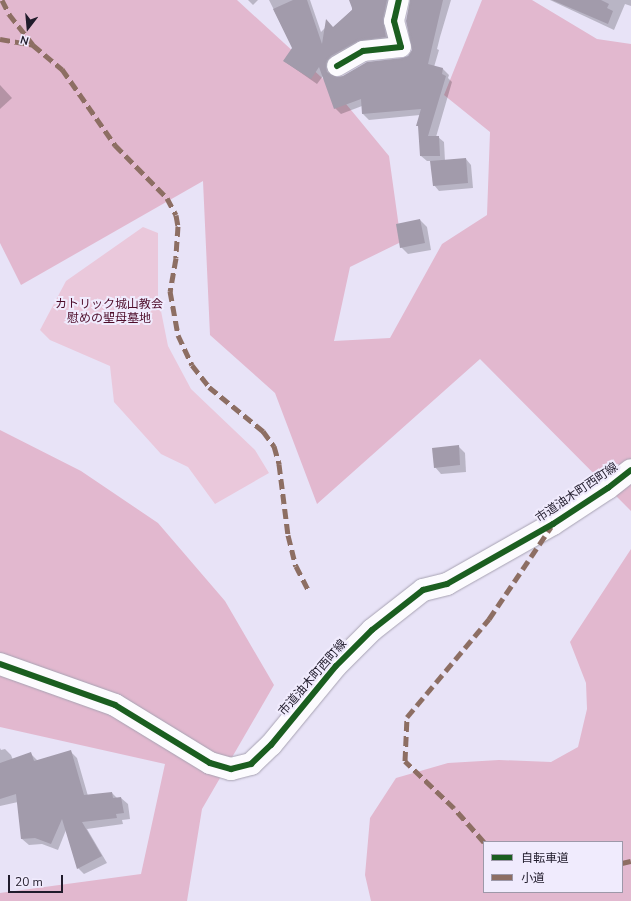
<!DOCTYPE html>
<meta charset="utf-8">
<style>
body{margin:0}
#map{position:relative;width:631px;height:901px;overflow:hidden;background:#e8e3f7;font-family:"Nunito Sans","Noto Sans JP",sans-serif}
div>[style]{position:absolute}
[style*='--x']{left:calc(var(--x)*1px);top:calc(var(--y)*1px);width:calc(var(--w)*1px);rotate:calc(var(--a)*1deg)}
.green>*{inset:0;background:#eac8db}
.forest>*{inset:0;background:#e2b8cf}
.shadow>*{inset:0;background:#0003}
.building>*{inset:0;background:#a29bab}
.roads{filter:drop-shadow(0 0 1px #a7a2b2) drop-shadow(0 0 1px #a7a2b2)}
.minor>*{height:20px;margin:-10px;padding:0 10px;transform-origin:10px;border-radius:10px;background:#fcfbfe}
.tertiary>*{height:22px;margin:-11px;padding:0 11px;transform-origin:11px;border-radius:11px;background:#fcfbfe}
.quiet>*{height:5px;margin-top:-2.5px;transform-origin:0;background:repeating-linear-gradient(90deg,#8d6e63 0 10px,transparent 0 15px)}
.cycleway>*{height:6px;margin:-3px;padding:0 3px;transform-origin:3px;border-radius:3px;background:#1b5e20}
span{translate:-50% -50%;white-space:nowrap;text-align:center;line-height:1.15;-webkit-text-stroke:4px #f0ebfd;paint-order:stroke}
.park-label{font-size:12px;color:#4e0e2b}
.street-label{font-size:12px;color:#201b2b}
.legend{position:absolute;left:483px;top:841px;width:140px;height:52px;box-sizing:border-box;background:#f0ebfd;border:1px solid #9d98a9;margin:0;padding:5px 7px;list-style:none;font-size:12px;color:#201b2b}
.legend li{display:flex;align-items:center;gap:8px;height:20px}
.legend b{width:20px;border:1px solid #9d98a9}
.north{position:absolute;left:8px;top:8px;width:40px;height:40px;-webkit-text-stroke:3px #f0ebfd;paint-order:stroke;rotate:196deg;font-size:11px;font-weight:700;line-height:16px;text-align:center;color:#201b2b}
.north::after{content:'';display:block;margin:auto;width:14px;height:18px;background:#201b2b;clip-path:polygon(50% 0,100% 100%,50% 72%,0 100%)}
.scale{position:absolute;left:8px;top:875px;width:55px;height:18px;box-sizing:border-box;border:2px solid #201b2b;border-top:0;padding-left:5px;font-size:12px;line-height:14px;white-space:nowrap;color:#201b2b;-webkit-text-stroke:3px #f0ebfd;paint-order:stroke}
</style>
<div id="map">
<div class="green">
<i style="clip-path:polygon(143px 227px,158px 233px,158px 296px,168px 346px,191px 389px,255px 450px,269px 473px,215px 504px,188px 467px,161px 454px,114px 402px,110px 366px,50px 340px,40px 330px,66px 281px)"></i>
</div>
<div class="forest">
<i style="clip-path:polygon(0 0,237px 0,332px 87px,389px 156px,401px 242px,350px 267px,334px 341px,390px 338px,442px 244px,487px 215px,490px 132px,444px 95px,482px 0,532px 0,597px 39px,631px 44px,631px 511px,480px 359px,317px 504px,275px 393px,210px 335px,203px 181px,21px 285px,0 243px)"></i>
<i style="clip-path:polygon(0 430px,81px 471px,158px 523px,225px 601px,274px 685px,202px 809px,187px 901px,0 901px,0 893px,141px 874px,165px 764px,0 727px)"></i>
<i style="clip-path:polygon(evenodd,631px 549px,631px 901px,371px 901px,365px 875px,370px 818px,396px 778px,448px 763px,499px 760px,551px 762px,578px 747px,587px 709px,586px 683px,570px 642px,631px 549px,484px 842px,622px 842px,622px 892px,484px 892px,484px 842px)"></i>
</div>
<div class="shadow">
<i style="clip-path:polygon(248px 0,258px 0,253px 5px)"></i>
<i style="clip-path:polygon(269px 0,310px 0,321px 32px,329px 24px,333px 28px,354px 8px,351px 0,395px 0,392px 43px,331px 73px,334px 77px,338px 79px,367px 63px,402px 59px,409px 56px,413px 50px,411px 0,451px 0,440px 37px,437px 49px,439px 50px,434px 67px,443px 69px,449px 75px,448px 78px,452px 82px,436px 137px,438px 137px,444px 142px,445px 161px,466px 159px,471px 165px,473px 188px,439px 191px,434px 185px,432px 161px,427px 161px,421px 156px,420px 115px,369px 120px,363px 114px,362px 106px,341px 114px,335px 108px,323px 76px,317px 84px,284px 61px,293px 48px)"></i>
<i style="clip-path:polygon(550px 0,631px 0,631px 6px,625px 4px,614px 30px)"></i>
<i style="clip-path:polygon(0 85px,12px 98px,0 109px)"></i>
<i style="clip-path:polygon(420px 220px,427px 227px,431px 250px,408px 254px,401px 247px)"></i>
<i style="clip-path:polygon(458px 446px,465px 453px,466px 472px,441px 474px,435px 467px)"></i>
<i style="clip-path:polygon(0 748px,1px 750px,5px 749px,11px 755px,13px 760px,31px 754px,38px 761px,71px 752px,77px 758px,88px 796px,112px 793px,117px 798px,121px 798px,128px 804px,130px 819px,122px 820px,123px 824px,87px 829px,107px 863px,84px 874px,77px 867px,66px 830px,58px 850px,42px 844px,29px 845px,22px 839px,18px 802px,0 806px)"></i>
</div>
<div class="building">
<i style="clip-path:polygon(293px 0,307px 0,322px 44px,326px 19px,333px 27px,352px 10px,352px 8px,349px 0,387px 0,383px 19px,386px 37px,358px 41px,331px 56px,327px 61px,326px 66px,327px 72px,337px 77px,343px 76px,367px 62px,402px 58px,408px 56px,412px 50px,406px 21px,410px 0,443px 0,428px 64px,443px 68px,442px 74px,446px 76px,428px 136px,439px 136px,440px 156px,420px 156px,418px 126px,416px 126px,421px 109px,362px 114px,361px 99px,334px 109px,319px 67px,311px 79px,283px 61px,292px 48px,273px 9px)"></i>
<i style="clip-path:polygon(552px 0,601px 0,609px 4px,607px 8px,613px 11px,608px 24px)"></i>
<i style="clip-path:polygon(466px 158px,468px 183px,433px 186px,430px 161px)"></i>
<i style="clip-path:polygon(420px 219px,425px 243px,400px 248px,396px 224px)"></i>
<i style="clip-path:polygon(459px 445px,460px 465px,434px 468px,432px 448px)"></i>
<i style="clip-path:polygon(71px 750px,84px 795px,112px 792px,113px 798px,121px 797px,124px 813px,116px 814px,117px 818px,82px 822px,102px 856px,77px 869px,62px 819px,51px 844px,35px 838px,21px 839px,16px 794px,0 799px,0 763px,31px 752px,34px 761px)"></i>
</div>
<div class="roads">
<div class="minor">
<i style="--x:337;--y:66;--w:30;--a:-30"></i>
<i style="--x:363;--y:51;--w:38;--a:-6"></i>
<i style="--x:401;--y:47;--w:27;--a:-105"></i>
<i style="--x:394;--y:21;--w:22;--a:-77"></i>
</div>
<div class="tertiary">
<i style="--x:0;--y:664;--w:122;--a:19.6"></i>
<i style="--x:115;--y:705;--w:111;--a:31.4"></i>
<i style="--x:210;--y:763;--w:22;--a:16"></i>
<i style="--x:231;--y:769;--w:21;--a:-14"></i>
<i style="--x:251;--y:764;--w:28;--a:-44"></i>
<i style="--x:271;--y:745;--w:102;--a:-50.6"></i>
<i style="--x:336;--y:666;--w:51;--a:-45"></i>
<i style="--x:372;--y:630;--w:65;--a:-38.1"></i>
<i style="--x:423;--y:590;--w:25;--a:-14"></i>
<i style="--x:447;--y:584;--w:122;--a:-29.5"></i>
<i style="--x:553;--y:524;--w:66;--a:-33.2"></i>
<i style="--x:608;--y:488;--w:29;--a:-38"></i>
</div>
</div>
<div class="quiet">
<i style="--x:2;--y:0;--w:16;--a:63"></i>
<i style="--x:9;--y:14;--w:39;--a:52"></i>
<i style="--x:0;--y:39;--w:34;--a:10"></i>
<i style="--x:33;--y:45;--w:38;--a:40"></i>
<i style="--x:62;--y:69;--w:93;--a:55.1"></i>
<i style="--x:115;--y:145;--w:74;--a:45.5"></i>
<i style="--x:167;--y:198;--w:19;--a:62"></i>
<i style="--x:176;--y:215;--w:11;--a:80"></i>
<i style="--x:178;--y:226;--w:32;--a:94"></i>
<i style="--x:176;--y:258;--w:34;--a:100"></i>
<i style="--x:170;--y:291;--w:45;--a:79.7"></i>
<i style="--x:178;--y:335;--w:33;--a:65"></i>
<i style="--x:192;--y:365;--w:28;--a:52"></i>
<i style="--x:209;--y:387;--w:70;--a:39.2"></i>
<i style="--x:263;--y:431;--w:19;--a:54"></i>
<i style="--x:274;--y:446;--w:19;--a:74"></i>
<i style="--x:279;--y:464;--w:72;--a:82.8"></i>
<i style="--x:288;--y:535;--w:32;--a:76"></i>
<i style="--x:296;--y:566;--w:28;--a:63"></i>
<i style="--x:484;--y:842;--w:45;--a:-131.4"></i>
<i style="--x:454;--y:808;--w:68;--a:-136.2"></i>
<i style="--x:405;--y:761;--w:44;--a:-87.4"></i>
<i style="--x:407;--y:717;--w:128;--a:-50.1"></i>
<i style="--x:489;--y:619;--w:111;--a:-56"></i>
<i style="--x:622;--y:863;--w:9;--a:-13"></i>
</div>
<div class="cycleway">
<i style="--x:337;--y:66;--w:30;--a:-30"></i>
<i style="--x:363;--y:51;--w:38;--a:-6"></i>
<i style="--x:401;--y:47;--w:27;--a:-105"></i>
<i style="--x:394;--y:21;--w:22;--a:-77"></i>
<i style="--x:0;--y:664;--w:122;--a:19.6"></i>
<i style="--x:115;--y:705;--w:111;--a:31.4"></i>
<i style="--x:210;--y:763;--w:22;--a:16"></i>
<i style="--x:231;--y:769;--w:21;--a:-14"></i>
<i style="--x:251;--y:764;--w:28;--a:-44"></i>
<i style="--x:271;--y:745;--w:102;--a:-50.6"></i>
<i style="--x:336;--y:666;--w:51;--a:-45"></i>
<i style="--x:372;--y:630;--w:65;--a:-38.1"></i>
<i style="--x:423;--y:590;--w:25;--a:-14"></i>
<i style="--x:447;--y:584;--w:122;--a:-29.5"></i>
<i style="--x:553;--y:524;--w:66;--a:-33.2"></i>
<i style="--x:608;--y:488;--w:29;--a:-38"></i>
</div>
<div class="park-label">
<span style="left:109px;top:312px">カトリック城山教会<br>慰めの聖母墓地</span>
</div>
<div class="street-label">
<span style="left:577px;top:493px;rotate:-34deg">市道油木町西町線</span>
<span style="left:313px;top:678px;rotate:-49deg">市道油木町西町線</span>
</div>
<ul class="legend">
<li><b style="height:5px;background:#1b5e20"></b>自転車道</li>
<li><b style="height:5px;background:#8d6e63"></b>小道</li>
</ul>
<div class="north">N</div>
<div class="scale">20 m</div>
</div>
